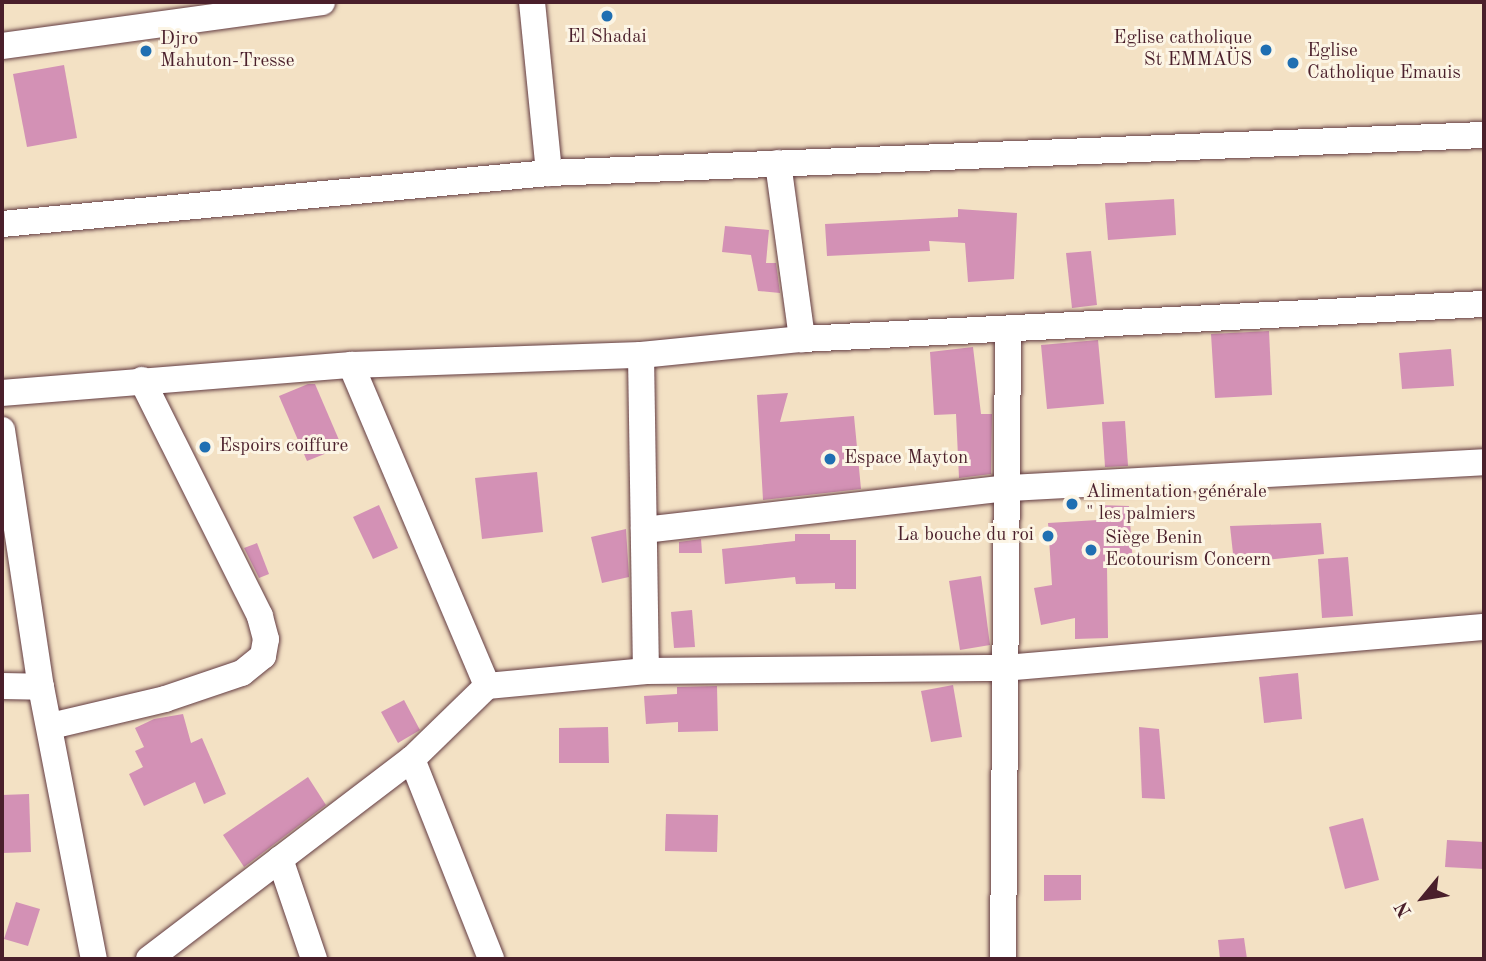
<!DOCTYPE html>
<meta charset="utf-8">
<style>
body{margin:0}
#map{position:relative;width:1486px;height:961px;overflow:hidden;background:#f3e1c4;font-family:"Old Standard TT",serif}
div>[style]{position:absolute}
[style*='--x']{left:calc(var(--x)*1px);top:calc(var(--y)*1px);width:calc(var(--w)*1px);rotate:calc(var(--a)*1deg)}
.building>*{inset:0;background:#d391b5}
.roads{filter:drop-shadow(0 0 2px #633c42) drop-shadow(0 0 2px #633c42)}
.minor>*{height:26px;margin:-13px;padding:0 13px;transform-origin:13px;border-radius:13px;background:#fff}
.dots>*{width:19px;height:19px;translate:-50% -50%;box-sizing:border-box;border:4px solid #fcf5e5;border-radius:50%}
span{translate:-50% -50%;white-space:nowrap;text-align:center;line-height:1.15;-webkit-text-stroke:6px #fcf5e5;paint-order:stroke}
.poi-label{font-size:19px;color:#4a1f2b}
.right{translate:-100% -50%;text-align:right}
.left{translate:0 -50%;text-align:left}
.frame{position:absolute;inset:0;border:4px solid #4a1f2b;pointer-events:none}
.north{position:absolute;left:1388px;top:863px;width:70px;height:70px;-webkit-text-stroke:5px #fcf5e5;paint-order:stroke;rotate:240deg;font-size:19px;font-weight:700;line-height:28px;text-align:center;color:#4a1f2b}
.north::after{content:'';display:block;margin:auto;width:24px;height:32px;background:#4a1f2b;clip-path:polygon(50% 0,100% 100%,50% 72%,0 100%)}
</style>
<div id="map">
<div class="building">
<i style="clip-path:polygon(64px 65px,77px 138px,27px 147px,13px 74px)"></i>
<i style="clip-path:polygon(1174px 199px,1176px 235px,1108px 240px,1105px 203px)"></i>
<i style="clip-path:polygon(958px 209px,1017px 213px,1014px 279px,968px 282px,965px 243px,929px 241px,930px 251px,827px 256px,825px 224px,958px 217px)"></i>
<i style="clip-path:polygon(725px 226px,769px 230px,766px 263px,776px 263px,780px 293px,758px 291px,751px 255px,722px 252px)"></i>
<i style="clip-path:polygon(1091px 251px,1097px 305px,1072px 308px,1066px 253px)"></i>
<i style="clip-path:polygon(1269px 331px,1272px 395px,1215px 398px,1211px 334px)"></i>
<i style="clip-path:polygon(1098px 340px,1104px 404px,1047px 409px,1041px 345px)"></i>
<i style="clip-path:polygon(973px 347px,981px 414px,992px 414px,991px 474px,959px 478px,956px 414px,934px 415px,930px 352px)"></i>
<i style="clip-path:polygon(1451px 349px,1454px 386px,1402px 389px,1399px 353px)"></i>
<i style="clip-path:polygon(308px 384px,315px 384px,342px 447px,307px 461px,279px 396px)"></i>
<i style="clip-path:polygon(788px 393px,780px 422px,854px 416px,861px 489px,763px 500px,757px 395px)"></i>
<i style="clip-path:polygon(1125px 421px,1128px 466px,1105px 467px,1102px 422px)"></i>
<i style="clip-path:polygon(537px 472px,543px 532px,482px 539px,475px 478px)"></i>
<i style="clip-path:polygon(379px 505px,398px 548px,373px 559px,353px 517px)"></i>
<i style="clip-path:polygon(1098px 505px,1129px 506px,1133px 565px,1107px 566px,1108px 638px,1075px 639px,1075px 618px,1041px 625px,1034px 588px,1052px 585px,1048px 523px,1098px 520px)"></i>
<i style="clip-path:polygon(1321px 523px,1324px 554px,1234px 563px,1230px 526px)"></i>
<i style="clip-path:polygon(626px 529px,629px 577px,602px 583px,591px 537px)"></i>
<i style="clip-path:polygon(795px 534px,830px 534px,830px 540px,856px 540px,856px 589px,835px 589px,835px 583px,796px 584px,795px 577px,725px 584px,722px 549px,795px 541px)"></i>
<i style="clip-path:polygon(701px 539px,702px 553px,679px 553px,679px 542px)"></i>
<i style="clip-path:polygon(257px 543px,269px 574px,259px 578px,244px 548px)"></i>
<i style="clip-path:polygon(1348px 557px,1353px 616px,1322px 618px,1318px 559px)"></i>
<i style="clip-path:polygon(981px 576px,990px 645px,960px 650px,949px 581px)"></i>
<i style="clip-path:polygon(692px 610px,695px 647px,674px 648px,671px 612px)"></i>
<i style="clip-path:polygon(1298px 673px,1302px 719px,1264px 723px,1259px 677px)"></i>
<i style="clip-path:polygon(953px 685px,962px 737px,931px 742px,921px 691px)"></i>
<i style="clip-path:polygon(717px 686px,718px 731px,678px 732px,678px 722px,646px 724px,644px 696px,677px 694px,677px 687px)"></i>
<i style="clip-path:polygon(404px 700px,420px 730px,398px 743px,381px 712px)"></i>
<i style="clip-path:polygon(183px 714px,191px 743px,202px 738px,226px 794px,204px 804px,195px 782px,144px 806px,129px 774px,143px 767px,135px 751px,144px 747px,135px 728px,154px 719px)"></i>
<i style="clip-path:polygon(608px 727px,609px 763px,559px 763px,559px 728px)"></i>
<i style="clip-path:polygon(1139px 727px,1159px 729px,1165px 799px,1142px 798px)"></i>
<i style="clip-path:polygon(308px 777px,326px 805px,244px 867px,223px 835px)"></i>
<i style="clip-path:polygon(29px 794px,31px 852px,2px 853px,2px 795px)"></i>
<i style="clip-path:polygon(666px 814px,718px 815px,717px 852px,665px 851px)"></i>
<i style="clip-path:polygon(1363px 818px,1379px 880px,1345px 889px,1329px 827px)"></i>
<i style="clip-path:polygon(1447px 840px,1484px 842px,1484px 869px,1445px 867px)"></i>
<i style="clip-path:polygon(1044px 875px,1081px 875px,1081px 900px,1044px 901px)"></i>
<i style="clip-path:polygon(16px 902px,40px 909px,28px 946px,4px 939px)"></i>
<i style="clip-path:polygon(1244px 938px,1247px 959px,1220px 959px,1218px 940px)"></i>
</div>
<div class="roads">
<div class="minor">
<i style="--x:532;--y:2;--w:172;--a:84.3"></i>
<i style="--x:2;--y:46;--w:323;--a:-7.8"></i>
<i style="--x:778;--y:163;--w:178;--a:82.2"></i>
<i style="--x:2;--y:224;--w:549;--a:-5.33"></i>
<i style="--x:549;--y:173;--w:936;--a:-2.33"></i>
<i style="--x:641;--y:355;--w:316;--a:89.1"></i>
<i style="--x:351;--y:365;--w:349;--a:67"></i>
<i style="--x:2;--y:393;--w:350;--a:-4.6"></i>
<i style="--x:351;--y:365;--w:290;--a:-2"></i>
<i style="--x:641;--y:355;--w:162;--a:-5.7"></i>
<i style="--x:802;--y:339;--w:683;--a:-2.94"></i>
<i style="--x:2;--y:430;--w:260;--a:81.4"></i>
<i style="--x:41;--y:687;--w:277;--a:79"></i>
<i style="--x:644;--y:530;--w:367;--a:-6.6"></i>
<i style="--x:1009;--y:488;--w:476;--a:-3.1"></i>
<i style="--x:2;--y:686;--w:39;--a:1"></i>
<i style="--x:51;--y:726;--w:117;--a:-13.3"></i>
<i style="--x:165;--y:699;--w:81;--a:-18.7"></i>
<i style="--x:242;--y:673;--w:27;--a:-39"></i>
<i style="--x:263;--y:656;--w:17;--a:-80"></i>
<i style="--x:266;--y:639;--w:24;--a:-105"></i>
<i style="--x:260;--y:616;--w:264;--a:-116.6"></i>
<i style="--x:412;--y:759;--w:215;--a:68.4"></i>
<i style="--x:280;--y:859;--w:106;--a:71.2"></i>
<i style="--x:149;--y:959;--w:330;--a:-37.3"></i>
<i style="--x:412;--y:759;--w:105;--a:-44.2"></i>
<i style="--x:487;--y:686;--w:160;--a:-5.4"></i>
<i style="--x:646;--y:671;--w:358;--a:-0.5"></i>
<i style="--x:1004;--y:668;--w:482;--a:-4.9"></i>
<i style="--x:1003;--y:959;--w:629;--a:-89.54"></i>
</div>
</div>
<div class="dots">
<i style="left:607px;top:16px;background:#1f6fb2"></i>
<i style="left:1266px;top:50px;background:#1f6fb2"></i>
<i style="left:146px;top:51px;background:#1f6fb2"></i>
<i style="left:1293px;top:63px;background:#1f6fb2"></i>
<i style="left:205px;top:447px;background:#1f6fb2"></i>
<i style="left:830px;top:459px;background:#1f6fb2"></i>
<i style="left:1072px;top:504px;background:#1f6fb2"></i>
<i style="left:1048px;top:536px;background:#1f6fb2"></i>
<i style="left:1091px;top:550px;background:#1f6fb2"></i>
</div>
<div class="poi-label">
<span style="left:607px;top:38px">El Shadai</span>
<span class="right" style="left:1252px;top:50px">Eglise catholique<br>St EMMAÜS</span>
<span class="left" style="left:160px;top:51px">Djro<br>Mahuton-Tresse</span>
<span class="left" style="left:1307px;top:63px">Eglise<br>Catholique Emauis</span>
<span class="left" style="left:219px;top:447px">Espoirs coiffure</span>
<span class="left" style="left:844px;top:459px">Espace Mayton</span>
<span class="left" style="left:1086px;top:504px">Alimentation générale<br>" les palmiers</span>
<span class="right" style="left:1034px;top:536px">La bouche du roi</span>
<span class="left" style="left:1105px;top:550px">Siège Benin<br>Ecotourism Concern</span>
</div>
<div class="frame"></div>
<div class="north">N</div>
</div>
